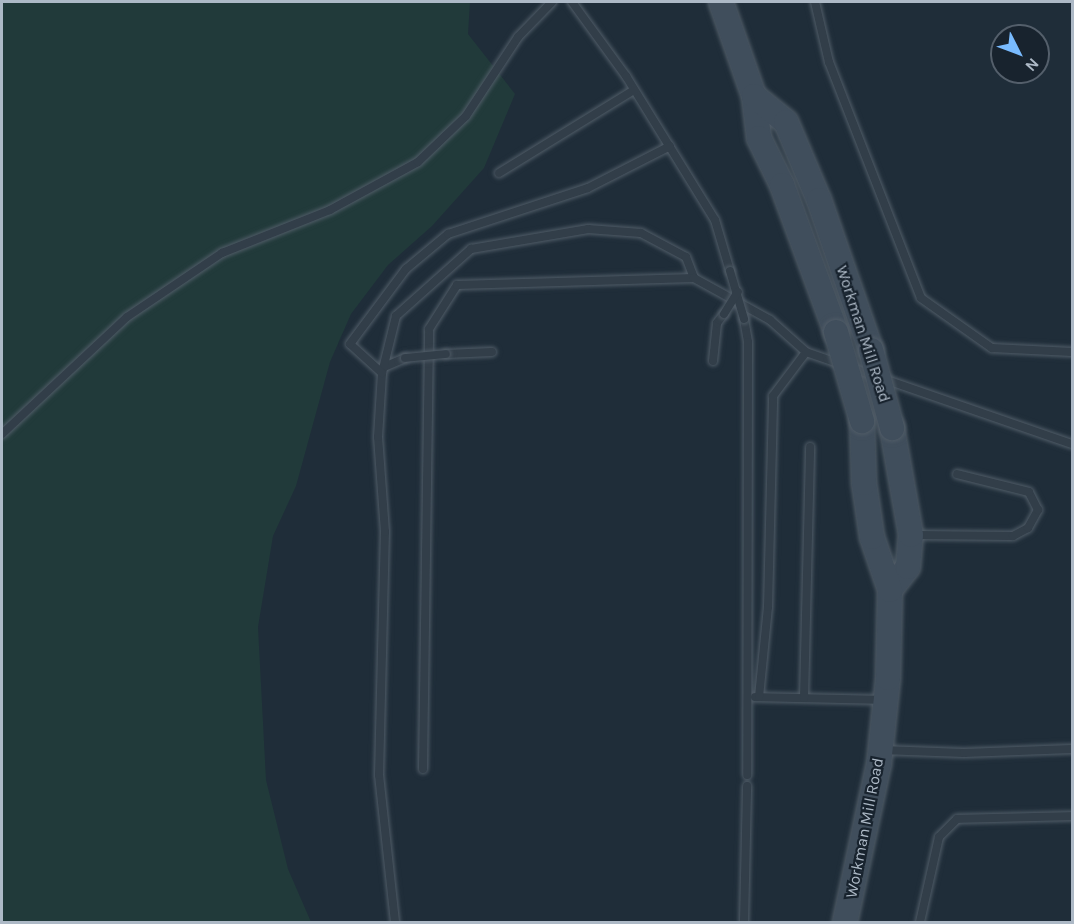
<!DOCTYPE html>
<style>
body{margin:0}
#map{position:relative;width:1074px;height:924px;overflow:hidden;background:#1f2d39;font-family:Karla,sans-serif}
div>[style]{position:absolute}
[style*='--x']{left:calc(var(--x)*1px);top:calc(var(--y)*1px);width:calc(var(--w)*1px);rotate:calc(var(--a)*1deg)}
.green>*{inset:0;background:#213a3a}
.roads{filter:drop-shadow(0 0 2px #505c67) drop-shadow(0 0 2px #505c67)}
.lane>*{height:8px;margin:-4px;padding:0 4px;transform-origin:4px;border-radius:4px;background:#323e49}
.secondary>*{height:24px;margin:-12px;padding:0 12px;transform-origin:12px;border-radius:12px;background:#404e5c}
.bridges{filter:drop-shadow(0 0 2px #505c67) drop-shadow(0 0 2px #505c67)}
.lane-bridge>*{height:8px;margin:-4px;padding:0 4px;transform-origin:4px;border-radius:4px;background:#323e49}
.secondary-bridge>*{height:24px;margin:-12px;padding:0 12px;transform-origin:12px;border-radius:12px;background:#404e5c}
span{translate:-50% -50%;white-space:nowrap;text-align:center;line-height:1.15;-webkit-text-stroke:4.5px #18232e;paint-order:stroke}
.street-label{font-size:16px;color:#adb9c6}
.frame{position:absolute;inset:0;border:3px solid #adb9c6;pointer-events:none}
.north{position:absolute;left:990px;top:24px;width:60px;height:60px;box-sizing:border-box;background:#18232e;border:2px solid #545f6b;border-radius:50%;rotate:132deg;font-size:16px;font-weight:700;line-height:24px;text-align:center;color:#adb9c6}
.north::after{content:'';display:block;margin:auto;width:21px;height:27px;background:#79bbff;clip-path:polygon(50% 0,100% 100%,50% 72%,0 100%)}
</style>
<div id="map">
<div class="green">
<i style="clip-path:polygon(2px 2px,470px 2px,468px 34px,515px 94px,484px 168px,432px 226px,388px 265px,351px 314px,330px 362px,296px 486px,273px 536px,258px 627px,266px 780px,288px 869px,311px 922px,2px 922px)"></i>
</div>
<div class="roads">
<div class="lane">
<i style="--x:572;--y:2;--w:92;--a:53.9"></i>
<i style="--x:626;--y:76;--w:169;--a:58.3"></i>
<i style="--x:715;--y:220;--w:53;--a:73.6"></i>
<i style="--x:815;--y:2;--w:62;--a:76.9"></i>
<i style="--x:829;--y:62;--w:253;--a:68.7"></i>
<i style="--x:921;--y:298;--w:87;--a:35.2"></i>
<i style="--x:992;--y:348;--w:80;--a:2.9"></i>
<i style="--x:499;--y:173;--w:158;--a:-31.6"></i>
<i style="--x:744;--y:319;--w:23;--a:80"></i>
<i style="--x:748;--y:342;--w:433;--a:90.1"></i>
<i style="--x:446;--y:354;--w:46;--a:-2.5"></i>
<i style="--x:713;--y:361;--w:38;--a:-84"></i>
<i style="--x:717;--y:323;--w:11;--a:-52"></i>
<i style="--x:384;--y:367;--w:23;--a:-23"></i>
<i style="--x:382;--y:373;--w:59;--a:-76.2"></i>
<i style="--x:396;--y:316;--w:101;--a:-41.8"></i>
<i style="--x:471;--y:249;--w:119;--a:-9.7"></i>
<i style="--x:588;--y:229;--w:53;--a:4.3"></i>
<i style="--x:641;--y:233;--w:51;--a:28.1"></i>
<i style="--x:686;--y:257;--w:22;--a:69"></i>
<i style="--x:2;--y:434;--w:171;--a:-43.1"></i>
<i style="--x:127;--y:317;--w:115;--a:-34"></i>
<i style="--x:222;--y:253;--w:116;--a:-21.7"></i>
<i style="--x:330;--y:210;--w:100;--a:-28.6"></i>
<i style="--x:418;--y:162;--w:66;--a:-43.8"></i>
<i style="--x:466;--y:116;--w:95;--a:-56.6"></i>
<i style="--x:518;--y:37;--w:49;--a:-45.8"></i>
<i style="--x:914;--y:535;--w:99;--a:0.6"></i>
<i style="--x:1013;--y:536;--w:17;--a:-28"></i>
<i style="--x:1028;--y:528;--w:21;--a:-61"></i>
<i style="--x:1038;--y:510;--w:20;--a:-117"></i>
<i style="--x:1029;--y:492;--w:74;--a:-166"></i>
<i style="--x:755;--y:697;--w:128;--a:1.3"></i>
<i style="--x:759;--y:697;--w:90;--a:-84.3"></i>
<i style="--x:768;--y:607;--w:211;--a:-88.6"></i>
<i style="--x:773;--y:396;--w:55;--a:-53.1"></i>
<i style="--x:804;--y:698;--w:251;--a:-88.6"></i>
<i style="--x:881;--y:750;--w:83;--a:2.1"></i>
<i style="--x:964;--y:753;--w:108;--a:-2.1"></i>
<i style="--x:423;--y:769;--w:440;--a:-89.2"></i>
<i style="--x:429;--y:329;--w:52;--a:-57.5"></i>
<i style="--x:457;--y:285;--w:237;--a:-1.7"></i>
<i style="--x:694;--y:278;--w:87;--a:28.9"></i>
<i style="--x:770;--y:320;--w:48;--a:41.6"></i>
<i style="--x:806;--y:352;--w:281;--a:19.1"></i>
<i style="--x:395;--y:922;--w:148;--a:-96.2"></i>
<i style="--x:379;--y:775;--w:243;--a:-88.6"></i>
<i style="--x:385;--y:532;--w:95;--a:-94.2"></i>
<i style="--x:378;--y:437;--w:64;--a:-86.4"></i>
<i style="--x:382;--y:373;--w:43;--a:-137.8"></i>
<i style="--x:350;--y:344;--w:94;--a:-53.3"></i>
<i style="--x:406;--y:269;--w:55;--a:-39.8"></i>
<i style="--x:448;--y:234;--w:147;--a:-18.2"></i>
<i style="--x:588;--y:188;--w:92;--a:-27.1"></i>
<i style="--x:744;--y:922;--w:136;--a:-88.7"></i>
<i style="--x:920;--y:922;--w:87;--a:-77.4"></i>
<i style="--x:939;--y:837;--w:25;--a:-45"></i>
<i style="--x:957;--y:819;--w:115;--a:-1.5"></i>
</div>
<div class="secondary">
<i style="--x:721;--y:2;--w:100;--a:70.7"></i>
<i style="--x:754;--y:96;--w:42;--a:83.2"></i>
<i style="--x:759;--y:138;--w:52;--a:63.9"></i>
<i style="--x:782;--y:185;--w:157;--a:69.8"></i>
<i style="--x:754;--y:96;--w:41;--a:39.1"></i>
<i style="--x:786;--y:122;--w:85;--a:67.1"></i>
<i style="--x:819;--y:200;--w:159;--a:70.9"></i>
<i style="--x:890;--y:590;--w:29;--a:-52"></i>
<i style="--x:908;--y:567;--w:32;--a:-85"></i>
<i style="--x:911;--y:535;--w:109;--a:-100.1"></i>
<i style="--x:845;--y:922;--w:162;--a:-77.9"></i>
<i style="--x:879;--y:764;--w:86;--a:-84"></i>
<i style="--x:888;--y:678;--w:88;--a:-88.7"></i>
<i style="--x:890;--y:590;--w:56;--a:-108.8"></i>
<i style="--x:872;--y:537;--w:55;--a:-98.4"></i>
<i style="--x:864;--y:483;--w:62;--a:-91.8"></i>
</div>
</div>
<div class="bridges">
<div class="lane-bridge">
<i style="--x:730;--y:271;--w:50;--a:73.7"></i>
<i style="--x:724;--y:314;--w:26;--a:-58"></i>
<i style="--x:405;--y:358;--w:41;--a:-5.6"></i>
</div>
<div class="secondary-bridge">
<i style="--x:836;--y:332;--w:93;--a:73.7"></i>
<i style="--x:871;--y:350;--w:81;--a:74.9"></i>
</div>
</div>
<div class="street-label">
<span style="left:863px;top:334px;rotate:72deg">Workman Mill Road</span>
<span style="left:865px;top:828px;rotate:-79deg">Workman Mill Road</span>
</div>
<div class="frame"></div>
<div class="north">N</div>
</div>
